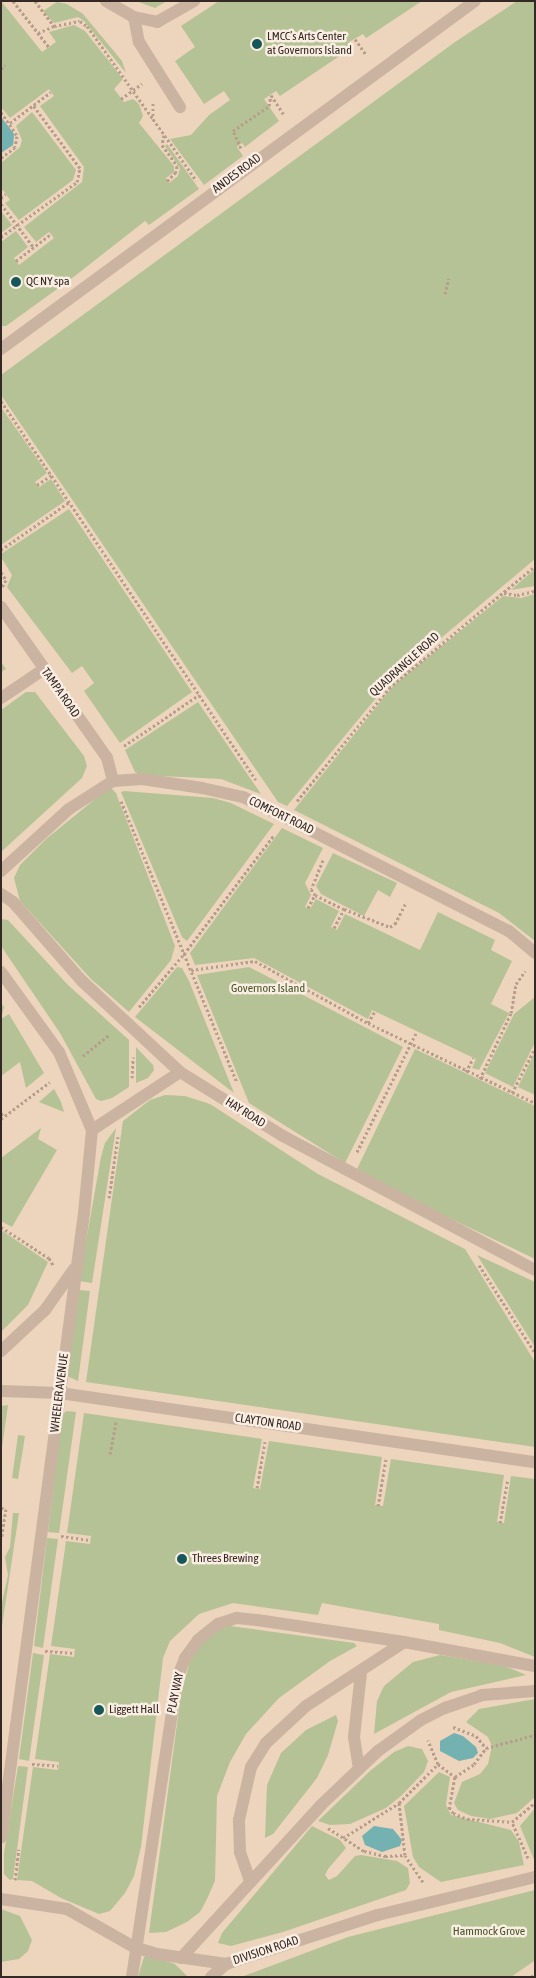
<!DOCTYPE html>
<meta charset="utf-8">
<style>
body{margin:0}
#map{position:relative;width:536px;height:1978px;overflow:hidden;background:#f2e4d6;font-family:"Asap Condensed",sans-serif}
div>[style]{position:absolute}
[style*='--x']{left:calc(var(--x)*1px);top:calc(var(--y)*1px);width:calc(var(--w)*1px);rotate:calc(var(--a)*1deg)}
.green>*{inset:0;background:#b5c296}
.plaza>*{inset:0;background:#ecd5bc}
.water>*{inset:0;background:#74b1b1}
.path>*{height:3px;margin-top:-1.5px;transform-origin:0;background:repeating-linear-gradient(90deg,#b79d8c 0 2.5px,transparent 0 5px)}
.minor>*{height:12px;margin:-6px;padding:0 6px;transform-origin:6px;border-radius:6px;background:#cbb3a2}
.dots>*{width:14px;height:14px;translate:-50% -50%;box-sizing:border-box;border:2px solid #faeee3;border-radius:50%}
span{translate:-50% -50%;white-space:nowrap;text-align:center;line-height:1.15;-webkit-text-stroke:5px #faeee3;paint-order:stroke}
.poi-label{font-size:12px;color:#352925}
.left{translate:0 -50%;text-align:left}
.street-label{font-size:12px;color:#352925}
.park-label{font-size:12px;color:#465527}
.frame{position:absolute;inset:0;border:2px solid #352925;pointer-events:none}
</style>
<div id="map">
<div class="green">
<i style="clip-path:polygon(1px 1px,535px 1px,535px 1977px,1px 1977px)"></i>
</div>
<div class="plaza">
<i style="clip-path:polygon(evenodd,1px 1px,136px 1px,155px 8px,167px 1px,219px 1px,181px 26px,195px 47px,175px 61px,204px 104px,224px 91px,230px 100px,209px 115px,191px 135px,170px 139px,204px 185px,243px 156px,237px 147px,242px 143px,245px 147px,279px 121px,264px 99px,276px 91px,280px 96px,353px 47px,349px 42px,363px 34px,366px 38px,422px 1px,517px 1px,455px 42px,1px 375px,1px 326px,6px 326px,71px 279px,145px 221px,149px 225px,199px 189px,167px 144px,165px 146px,180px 168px,178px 176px,169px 183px,166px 178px,174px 172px,174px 166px,139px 123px,143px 116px,139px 104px,133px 99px,124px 102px,114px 89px,123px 79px,85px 31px,74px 25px,49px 32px,56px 42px,42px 52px,1px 1px,57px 2px,67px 4px,83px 14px,122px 61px,126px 73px,84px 21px,78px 17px,54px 23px,43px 11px,57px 2px)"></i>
<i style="clip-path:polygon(49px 89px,54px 96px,40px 106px,84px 167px,82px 182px,24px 227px,36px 242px,49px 232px,54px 238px,19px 265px,14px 258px,28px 247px,16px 231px,1px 242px,1px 233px,12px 225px,1px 211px,1px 192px,3px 190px,10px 200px,5px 203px,19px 220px,73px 180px,76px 170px,32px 112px,16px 126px,22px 140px,20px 147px,1px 163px,1px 153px,13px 145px,14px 134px,1px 117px,1px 107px,10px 118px)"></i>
<i style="clip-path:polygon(evenodd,1px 395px,278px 802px,287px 806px,390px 681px,535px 559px,535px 569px,511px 590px,535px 586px,535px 594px,521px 598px,503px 596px,393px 686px,294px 810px,499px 913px,535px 941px,535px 997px,514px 1014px,485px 1073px,513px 1087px,535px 1042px,535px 1052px,518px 1087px,535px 1095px,535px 1106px,415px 1049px,357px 1169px,424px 1206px,535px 1259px,535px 1282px,477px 1255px,535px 1347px,535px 1362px,465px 1249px,318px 1174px,210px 1104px,185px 1096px,165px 1095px,150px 1100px,123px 1121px,86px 1382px,535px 1447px,535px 1479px,511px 1476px,504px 1523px,497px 1522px,504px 1475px,391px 1459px,383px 1506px,375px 1505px,382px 1457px,269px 1441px,260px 1489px,253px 1488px,262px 1439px,84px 1413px,67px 1533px,91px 1536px,90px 1544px,66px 1541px,51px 1646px,75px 1649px,74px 1657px,50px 1654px,35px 1759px,59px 1762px,58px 1770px,33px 1767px,17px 1880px,32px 1881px,61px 1898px,99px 1914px,110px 1911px,125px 1893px,134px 1876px,141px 1847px,163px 1658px,170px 1641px,199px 1614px,233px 1603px,318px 1615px,322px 1603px,439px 1624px,439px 1630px,500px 1643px,535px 1657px,535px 1699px,479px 1709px,466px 1722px,488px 1737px,492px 1746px,488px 1764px,480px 1774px,462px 1782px,454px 1803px,458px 1810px,471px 1816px,490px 1819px,517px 1813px,535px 1797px,535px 1808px,520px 1826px,535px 1862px,535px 1890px,348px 1937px,241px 1977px,188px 1977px,175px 1964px,149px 1956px,144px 1957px,138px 1977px,1px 1977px,1px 1962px,19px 1959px,28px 1951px,32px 1940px,20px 1916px,1px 1909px,1px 1633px,19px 1513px,13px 1513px,10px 1547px,5px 1557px,8px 1575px,1px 1607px,1px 1454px,8px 1405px,1px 1406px,1px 1332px,28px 1305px,48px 1262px,1px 1230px,1px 1221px,12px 1227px,57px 1150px,38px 1139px,41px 1128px,1px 1158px,1px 1076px,20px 1062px,26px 1088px,44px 1073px,9px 1014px,1px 1019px,4px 1007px,1px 1003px,1px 946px,60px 1033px,96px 1099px,101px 1101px,112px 1098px,129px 1087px,129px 1040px,68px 985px,8px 920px,1px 919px,1px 852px,82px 778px,87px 766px,84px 756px,35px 692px,26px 692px,1px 710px,1px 672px,6px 669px,1px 662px,1px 557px,12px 575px,7px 587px,72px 673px,82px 666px,94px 683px,84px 691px,120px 743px,192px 692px,69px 509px,1px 554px,1px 545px,65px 501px,51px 479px,39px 487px,35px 482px,47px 473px,1px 407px,1px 395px,198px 702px,261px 794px,221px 779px,140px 775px,135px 772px,125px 750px,198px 702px,1px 395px,110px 787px,116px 793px,175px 946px,171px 960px,129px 1012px,91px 979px,20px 901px,14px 878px,20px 865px,46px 839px,110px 787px,1px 395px,124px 791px,213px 798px,231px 803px,274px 824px,187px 941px,182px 937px,121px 792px,124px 791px,1px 395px,282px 828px,323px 848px,305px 883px,311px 895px,305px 907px,310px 909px,316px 899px,339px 911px,331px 927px,337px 930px,345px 914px,420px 950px,438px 912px,495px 940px,491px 950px,512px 961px,491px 1004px,509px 1013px,479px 1070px,472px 1068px,476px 1059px,372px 1010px,368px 1019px,254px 958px,195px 965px,190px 953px,282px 828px,1px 395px,333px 853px,397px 883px,390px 897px,378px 890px,364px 916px,321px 894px,316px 886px,333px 853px,1px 395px,177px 967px,182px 968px,189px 981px,234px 1093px,135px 1017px,177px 967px,1px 395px,249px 967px,403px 1047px,345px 1163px,249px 1103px,197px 975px,249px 967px,1px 395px,136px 1047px,153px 1065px,154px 1070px,148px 1078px,136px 1083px,136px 1047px,1px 395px,54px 1089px,61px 1102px,64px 1112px,39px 1102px,54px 1089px,1px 395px,116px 1128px,92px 1283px,79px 1281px,101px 1157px,105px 1143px,116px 1128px,1px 395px,79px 1290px,90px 1291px,78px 1381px,67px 1376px,79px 1290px,1px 395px,67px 1411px,76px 1412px,59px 1533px,48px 1532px,62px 1414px,67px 1411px,1px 395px,18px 1435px,25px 1436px,18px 1479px,12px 1478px,18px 1435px,1px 395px,47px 1538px,58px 1539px,43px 1648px,34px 1646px,47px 1538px,1px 395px,230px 1626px,354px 1643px,357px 1646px,330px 1661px,279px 1698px,246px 1734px,230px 1762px,217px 1796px,215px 1881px,207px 1899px,200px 1912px,187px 1922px,166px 1932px,149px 1933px,181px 1694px,190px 1661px,198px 1646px,218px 1630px,230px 1626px,1px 395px,33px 1653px,44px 1655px,29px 1761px,19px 1759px,33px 1653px,1px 395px,440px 1655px,505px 1666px,526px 1675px,451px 1692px,374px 1734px,377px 1701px,384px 1686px,413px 1662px,440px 1655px,1px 395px,336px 1715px,338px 1721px,328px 1755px,317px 1778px,273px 1834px,265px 1838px,267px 1785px,281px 1753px,306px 1730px,336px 1715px,1px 395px,408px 1746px,422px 1749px,428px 1761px,424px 1772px,401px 1796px,386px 1808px,350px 1824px,330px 1825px,318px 1821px,370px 1771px,394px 1752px,408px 1746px,1px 395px,18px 1766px,28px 1767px,13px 1879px,10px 1880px,4px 1874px,4px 1853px,18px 1766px,1px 395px,439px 1772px,450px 1777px,446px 1805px,451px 1815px,511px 1830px,519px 1842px,524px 1865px,441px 1882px,419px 1867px,413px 1857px,404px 1806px,439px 1772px,1px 395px,312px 1826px,340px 1840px,346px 1848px,328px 1869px,325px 1875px,329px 1880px,337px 1876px,355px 1856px,361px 1855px,397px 1861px,408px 1868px,410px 1883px,406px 1890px,283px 1932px,231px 1946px,218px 1943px,222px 1933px,312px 1826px)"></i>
<i style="clip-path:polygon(535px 1960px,535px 1977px,511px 1977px,534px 1961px)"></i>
</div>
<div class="water">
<i style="clip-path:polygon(1px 117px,14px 134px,13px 145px,1px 153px)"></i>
<i style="clip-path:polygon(454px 1733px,463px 1736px,476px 1747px,478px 1753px,473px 1758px,459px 1761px,440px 1751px,440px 1741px)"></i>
<i style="clip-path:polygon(374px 1826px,393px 1829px,402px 1840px,400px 1846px,382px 1852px,365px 1845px,362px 1836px)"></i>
</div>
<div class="path">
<i style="--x:13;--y:1;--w:58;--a:52"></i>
<i style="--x:35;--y:1;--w:31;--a:53"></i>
<i style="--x:54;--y:26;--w:17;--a:156"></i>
<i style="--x:54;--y:26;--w:26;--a:-11"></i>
<i style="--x:80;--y:21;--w:9;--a:36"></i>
<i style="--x:87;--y:26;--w:114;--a:54.6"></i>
<i style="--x:355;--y:39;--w:19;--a:55"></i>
<i style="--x:1;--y:69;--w:6;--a:-45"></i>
<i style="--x:271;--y:95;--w:24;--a:57"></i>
<i style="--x:121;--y:99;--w:26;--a:-36"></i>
<i style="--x:153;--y:103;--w:16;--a:90"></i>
<i style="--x:153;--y:119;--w:75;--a:54.8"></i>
<i style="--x:1;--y:112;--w:29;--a:56"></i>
<i style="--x:17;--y:136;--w:11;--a:100"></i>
<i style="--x:15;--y:147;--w:18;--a:142"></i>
<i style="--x:10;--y:123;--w:51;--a:-37.1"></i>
<i style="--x:164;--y:135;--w:10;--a:101"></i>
<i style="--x:162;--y:145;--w:26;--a:54"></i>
<i style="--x:177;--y:166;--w:6;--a:99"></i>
<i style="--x:176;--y:172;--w:13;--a:135"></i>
<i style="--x:241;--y:148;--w:19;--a:-115"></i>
<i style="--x:233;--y:131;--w:44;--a:-34.8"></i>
<i style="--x:269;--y:106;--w:11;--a:-80"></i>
<i style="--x:1;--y:198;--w:6;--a:-39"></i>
<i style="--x:1;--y:204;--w:55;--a:53.1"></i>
<i style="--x:1;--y:237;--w:94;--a:-35.9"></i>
<i style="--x:77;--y:182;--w:14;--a:-78"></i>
<i style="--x:80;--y:168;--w:79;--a:-126.7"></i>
<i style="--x:16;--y:261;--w:44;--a:-37.6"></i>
<i style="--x:445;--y:294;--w:16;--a:-76"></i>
<i style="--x:1;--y:401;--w:354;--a:56"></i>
<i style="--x:37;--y:485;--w:18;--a:-34"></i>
<i style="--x:1;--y:550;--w:83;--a:-35.2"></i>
<i style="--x:1;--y:572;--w:9;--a:58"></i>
<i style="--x:6;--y:580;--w:8;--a:120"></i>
<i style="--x:504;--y:593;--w:13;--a:9"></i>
<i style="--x:517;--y:595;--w:18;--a:-13"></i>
<i style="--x:124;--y:746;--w:91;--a:-34.2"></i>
<i style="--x:199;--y:695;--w:102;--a:56.2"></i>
<i style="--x:121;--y:801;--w:304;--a:67.6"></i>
<i style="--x:297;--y:801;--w:146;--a:-50.8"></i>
<i style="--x:389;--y:688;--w:190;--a:-39.9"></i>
<i style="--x:323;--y:860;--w:31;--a:112"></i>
<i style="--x:311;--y:889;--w:7;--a:56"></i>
<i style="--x:315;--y:895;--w:32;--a:26"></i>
<i style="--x:344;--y:909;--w:49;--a:21.4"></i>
<i style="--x:390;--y:927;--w:6;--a:-31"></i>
<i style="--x:395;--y:924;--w:25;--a:-63"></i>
<i style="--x:308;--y:908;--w:15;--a:-62"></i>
<i style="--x:334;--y:928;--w:21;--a:-62"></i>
<i style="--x:191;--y:970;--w:65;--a:-8"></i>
<i style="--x:255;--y:961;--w:129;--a:28.8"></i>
<i style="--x:368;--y:1023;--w:185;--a:25.6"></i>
<i style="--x:139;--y:1007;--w:70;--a:-49.7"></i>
<i style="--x:184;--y:954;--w:149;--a:-52.9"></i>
<i style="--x:368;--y:1023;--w:14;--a:-60"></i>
<i style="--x:83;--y:1056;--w:33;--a:-39"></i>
<i style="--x:466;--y:1072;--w:16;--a:-63"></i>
<i style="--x:132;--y:1078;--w:21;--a:-87"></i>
<i style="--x:480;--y:1079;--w:73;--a:-64.8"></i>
<i style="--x:511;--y:1013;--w:29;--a:-80"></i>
<i style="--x:516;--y:984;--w:16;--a:-55"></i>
<i style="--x:512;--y:1093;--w:51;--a:-62.9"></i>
<i style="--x:1;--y:1113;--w:5;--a:53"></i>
<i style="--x:1;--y:1119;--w:61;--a:-37.1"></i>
<i style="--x:357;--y:1152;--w:135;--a:-63.6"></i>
<i style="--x:109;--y:1198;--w:62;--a:-81.6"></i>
<i style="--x:1;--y:1227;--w:57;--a:32.9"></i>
<i style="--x:49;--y:1258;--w:8;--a:60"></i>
<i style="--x:479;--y:1265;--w:104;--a:57.5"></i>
<i style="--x:110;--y:1454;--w:33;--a:-79"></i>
<i style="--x:257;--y:1488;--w:47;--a:-80.1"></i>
<i style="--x:378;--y:1506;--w:48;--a:-80.3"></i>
<i style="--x:1;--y:1508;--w:5;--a:11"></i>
<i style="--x:6;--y:1509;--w:30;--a:99"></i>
<i style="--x:500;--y:1523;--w:45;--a:-79.7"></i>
<i style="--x:61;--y:1536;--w:29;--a:8"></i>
<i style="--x:45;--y:1651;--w:29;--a:4"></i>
<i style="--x:453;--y:1727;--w:25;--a:21"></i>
<i style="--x:476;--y:1736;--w:16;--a:50"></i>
<i style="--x:32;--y:1764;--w:26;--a:4"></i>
<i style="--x:438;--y:1764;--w:21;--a:37"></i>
<i style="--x:455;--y:1777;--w:31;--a:101"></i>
<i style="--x:449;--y:1807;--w:7;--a:56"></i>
<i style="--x:453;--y:1813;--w:15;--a:23"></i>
<i style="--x:467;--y:1819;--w:45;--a:3.8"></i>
<i style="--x:455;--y:1777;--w:23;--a:-34"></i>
<i style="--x:474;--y:1764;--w:20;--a:-53"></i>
<i style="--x:486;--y:1748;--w:51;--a:-14.9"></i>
<i style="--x:328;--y:1828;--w:43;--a:32.6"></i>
<i style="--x:364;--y:1851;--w:22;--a:13"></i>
<i style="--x:385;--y:1856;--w:20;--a:-3"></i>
<i style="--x:343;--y:1838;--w:66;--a:-32"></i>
<i style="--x:528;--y:1858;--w:39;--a:-114"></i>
<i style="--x:512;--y:1822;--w:30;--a:-40"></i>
<i style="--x:15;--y:1880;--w:31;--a:-83"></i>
<i style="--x:423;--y:1882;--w:32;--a:-124"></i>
<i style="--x:405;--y:1855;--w:52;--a:-96.6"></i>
<i style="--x:399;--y:1803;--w:55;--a:-45"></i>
<i style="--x:438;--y:1764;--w:26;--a:-113"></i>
<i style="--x:531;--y:1977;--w:5;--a:-37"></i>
</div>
<div class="minor">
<i style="--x:106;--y:1;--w:32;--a:30"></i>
<i style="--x:134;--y:17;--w:24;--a:12"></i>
<i style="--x:157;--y:22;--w:43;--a:-29.6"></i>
<i style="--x:134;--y:17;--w:25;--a:79"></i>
<i style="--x:139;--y:42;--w:77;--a:57.8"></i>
<i style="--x:1;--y:349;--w:588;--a:-36.29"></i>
<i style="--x:1;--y:607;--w:184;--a:54.9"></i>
<i style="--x:107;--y:758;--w:24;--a:75"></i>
<i style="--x:1;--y:698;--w:52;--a:-34"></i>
<i style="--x:1;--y:871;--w:92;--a:-42.4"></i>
<i style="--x:69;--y:809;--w:52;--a:-32.5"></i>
<i style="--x:113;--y:781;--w:29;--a:-4"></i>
<i style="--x:142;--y:779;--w:61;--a:8.5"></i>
<i style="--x:202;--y:788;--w:42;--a:12.4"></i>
<i style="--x:243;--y:797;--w:48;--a:26"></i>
<i style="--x:286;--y:818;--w:250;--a:26.9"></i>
<i style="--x:509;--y:931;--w:34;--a:40"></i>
<i style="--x:1;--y:894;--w:14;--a:34"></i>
<i style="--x:13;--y:902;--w:105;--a:48.9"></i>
<i style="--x:82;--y:981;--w:134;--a:42.9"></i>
<i style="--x:180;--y:1072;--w:121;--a:31.9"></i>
<i style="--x:283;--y:1136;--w:285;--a:28"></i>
<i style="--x:1;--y:972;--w:99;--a:54.1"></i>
<i style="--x:59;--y:1052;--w:85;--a:67.1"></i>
<i style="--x:92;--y:1130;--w:83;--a:95.5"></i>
<i style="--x:84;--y:1213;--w:630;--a:97.56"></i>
<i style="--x:92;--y:1130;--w:105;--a:-33.4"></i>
<i style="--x:1;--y:1351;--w:60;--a:-43"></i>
<i style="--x:45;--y:1310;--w:50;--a:-54.7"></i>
<i style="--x:1;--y:1391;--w:59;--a:1.9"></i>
<i style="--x:60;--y:1393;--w:480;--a:8.3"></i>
<i style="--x:359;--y:1769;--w:32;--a:-99"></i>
<i style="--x:354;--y:1737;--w:64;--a:-83.8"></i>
<i style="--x:250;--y:1881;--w:31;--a:-109"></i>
<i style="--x:240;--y:1852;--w:32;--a:-92"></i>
<i style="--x:239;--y:1820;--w:54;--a:-77.2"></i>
<i style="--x:251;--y:1767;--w:28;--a:-58"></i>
<i style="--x:266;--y:1743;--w:54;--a:-42.8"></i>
<i style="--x:306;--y:1706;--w:117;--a:-33.1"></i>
<i style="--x:1;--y:1899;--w:67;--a:8.6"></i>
<i style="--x:67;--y:1909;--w:77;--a:29.6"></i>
<i style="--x:134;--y:1947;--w:24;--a:17"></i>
<i style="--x:157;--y:1954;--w:70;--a:8.2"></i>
<i style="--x:226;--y:1964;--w:160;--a:-17.9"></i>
<i style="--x:378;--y:1915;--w:162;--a:-13.6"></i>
<i style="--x:181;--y:1958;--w:207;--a:-47.5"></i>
<i style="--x:321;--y:1805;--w:79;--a:-43.5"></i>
<i style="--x:378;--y:1751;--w:53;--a:-35.8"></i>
<i style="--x:421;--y:1720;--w:27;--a:-27"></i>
<i style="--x:445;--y:1708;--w:39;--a:-19"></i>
<i style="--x:482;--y:1695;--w:53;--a:-4.3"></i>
<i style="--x:132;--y:1977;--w:301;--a:-81.4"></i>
<i style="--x:177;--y:1679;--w:22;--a:-69"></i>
<i style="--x:185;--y:1658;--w:22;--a:-54"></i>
<i style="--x:198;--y:1640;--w:26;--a:-39"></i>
<i style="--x:218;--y:1624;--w:20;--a:-18"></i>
<i style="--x:237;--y:1618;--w:20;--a:6"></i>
<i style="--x:257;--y:1620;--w:149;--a:8.5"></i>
<i style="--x:404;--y:1642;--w:133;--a:10.4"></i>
<i style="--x:211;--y:1977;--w:20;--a:-41"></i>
</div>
<div class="dots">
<i style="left:257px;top:44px;background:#185759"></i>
<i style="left:16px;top:282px;background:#185759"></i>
<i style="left:182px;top:1559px;background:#185759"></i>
<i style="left:99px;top:1710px;background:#185759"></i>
</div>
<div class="poi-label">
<span class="left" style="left:267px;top:44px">LMCC’s Arts Center<br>at Governors Island</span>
<span class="left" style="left:26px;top:282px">QC NY spa</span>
<span class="left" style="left:192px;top:1559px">Threes Brewing</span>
<span class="left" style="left:109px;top:1710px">Liggett Hall</span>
</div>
<div class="street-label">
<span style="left:237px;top:174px;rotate:-37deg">ANDES ROAD</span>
<span style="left:405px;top:665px;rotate:-42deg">QUADRANGLE ROAD</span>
<span style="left:60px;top:693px;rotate:55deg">TAMPA ROAD</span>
<span style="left:281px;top:816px;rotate:26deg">COMFORT ROAD</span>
<span style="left:245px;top:1113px;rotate:32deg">HAY ROAD</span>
<span style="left:60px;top:1393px;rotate:-83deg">WHEELER AVENUE</span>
<span style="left:268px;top:1423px;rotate:8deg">CLAYTON ROAD</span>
<span style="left:176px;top:1693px;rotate:-78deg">PLAY WAY</span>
<span style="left:266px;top:1951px;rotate:-18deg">DIVISION ROAD</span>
</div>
<div class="park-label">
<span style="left:268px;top:989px">Governors Island</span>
<span style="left:489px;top:1932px">Hammock Grove</span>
</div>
<div class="frame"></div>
</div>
